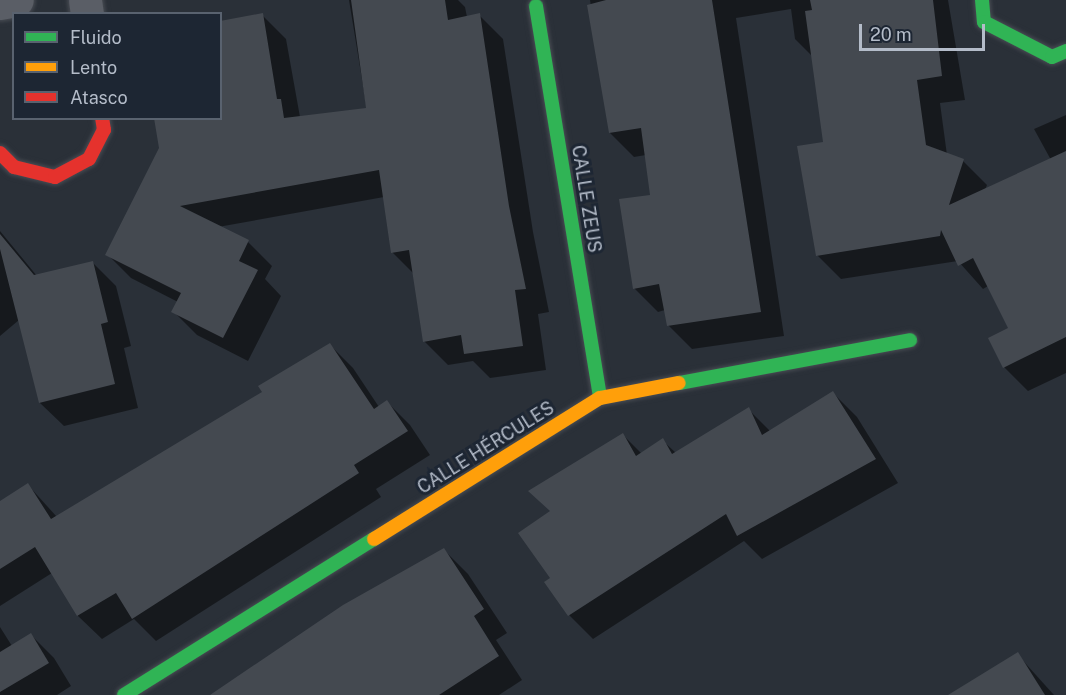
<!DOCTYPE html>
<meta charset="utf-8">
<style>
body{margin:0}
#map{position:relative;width:1066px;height:695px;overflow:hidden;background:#2a3038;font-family:"Public Sans",sans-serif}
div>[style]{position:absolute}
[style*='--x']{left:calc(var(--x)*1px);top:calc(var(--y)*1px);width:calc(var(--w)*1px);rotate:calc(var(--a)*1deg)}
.shadow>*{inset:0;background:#0007}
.building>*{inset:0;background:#444950}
.roads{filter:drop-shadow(0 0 2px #484c53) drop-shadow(0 0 2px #484c53)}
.street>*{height:33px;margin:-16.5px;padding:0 16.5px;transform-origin:16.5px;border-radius:16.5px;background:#5a5e66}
.fast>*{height:14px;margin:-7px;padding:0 7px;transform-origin:7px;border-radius:7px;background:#30b455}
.slow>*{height:14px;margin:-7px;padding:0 7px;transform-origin:7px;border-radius:7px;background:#ff9f0a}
.jam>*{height:14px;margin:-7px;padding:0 7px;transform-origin:7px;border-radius:7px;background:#e5322d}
span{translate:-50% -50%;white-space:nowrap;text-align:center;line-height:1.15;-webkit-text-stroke:6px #1d2633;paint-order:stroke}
.street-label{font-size:18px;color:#b4bcc9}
.legend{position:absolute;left:12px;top:12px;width:210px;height:108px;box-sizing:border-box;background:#1d2633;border:2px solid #59626f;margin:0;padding:8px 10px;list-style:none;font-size:18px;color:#b4bcc9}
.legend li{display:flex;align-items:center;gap:12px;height:30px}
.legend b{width:30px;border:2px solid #59626f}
.scale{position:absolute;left:859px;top:24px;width:126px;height:27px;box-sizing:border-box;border:3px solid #b4bcc9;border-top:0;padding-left:8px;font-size:18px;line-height:21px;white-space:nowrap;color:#b4bcc9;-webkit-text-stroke:4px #1d2633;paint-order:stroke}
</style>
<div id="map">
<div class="shadow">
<i style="clip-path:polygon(349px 0,458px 0,465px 7px,467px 17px,479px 15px,503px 39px,533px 232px,549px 312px,538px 314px,546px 370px,490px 378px,473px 361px,448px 365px,424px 341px,414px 274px,392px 252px,384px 197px,218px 227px,248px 242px,272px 266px,265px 279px,281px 296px,248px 361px,197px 335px,173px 311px,178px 302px,131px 278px,107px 254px,220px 118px,262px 15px,286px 39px,300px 117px,367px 110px)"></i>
<i style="clip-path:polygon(590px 0,948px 0,965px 100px,940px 103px,947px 155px,963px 161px,987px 185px,985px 190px,1051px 160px,1034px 129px,1066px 115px,1066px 373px,1028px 391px,1004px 367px,990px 339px,1010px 329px,988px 286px,983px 289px,958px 261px,841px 279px,817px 255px,825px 143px,813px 57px,795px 39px,791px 9px,736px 18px,784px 336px,692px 349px,668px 325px,665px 310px,658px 312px,634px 288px,652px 196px,646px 155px,634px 157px,610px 133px)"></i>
<i style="clip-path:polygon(0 231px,37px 276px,92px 262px,116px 286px,131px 346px,124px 348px,138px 408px,64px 426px,40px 403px,19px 320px,0 336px)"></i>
<i style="clip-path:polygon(330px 345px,353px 368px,379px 407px,387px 402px,410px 425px,430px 455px,376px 489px,381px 497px,156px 641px,134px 619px,102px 639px,78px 616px,52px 573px,0 606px,0 502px,28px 485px,57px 517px,264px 392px)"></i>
<i style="clip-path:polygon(833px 393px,857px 417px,898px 483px,762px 559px,744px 541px,593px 639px,570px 616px,547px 582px,552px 578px,551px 512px,623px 435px,642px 454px,662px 440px,676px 453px,748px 409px,770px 431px)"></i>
<i style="clip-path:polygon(444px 550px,468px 574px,507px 633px,496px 640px,522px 680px,499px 695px,212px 695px)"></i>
<i style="clip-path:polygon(0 627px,12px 646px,31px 635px,54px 658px,71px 686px,57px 695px,0 695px)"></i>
<i style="clip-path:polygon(1017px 654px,1054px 695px,952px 695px)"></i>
</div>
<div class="building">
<i style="clip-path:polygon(351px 0,445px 0,448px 20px,480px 13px,509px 206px,526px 289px,515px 290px,523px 346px,464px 354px,461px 335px,423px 342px,409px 250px,391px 253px,379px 170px,180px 206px,249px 240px,239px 261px,258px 270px,223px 338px,171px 312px,181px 293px,105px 255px,159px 148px,154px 118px,220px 118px,220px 21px,263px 13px,277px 99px,281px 99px,284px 118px,366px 108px)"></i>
<i style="clip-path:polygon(606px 0,712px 0,761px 312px,667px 326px,659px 284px,633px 289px,619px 199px,650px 195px,641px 128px,609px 133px,587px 5px)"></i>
<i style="clip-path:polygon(810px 0,933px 0,942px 76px,917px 80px,926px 145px,964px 159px,949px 205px,1066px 151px,1066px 337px,1003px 368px,988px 338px,1008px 328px,973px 258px,958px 266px,941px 230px,940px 236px,816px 256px,797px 146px,823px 142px,805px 11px,812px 10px)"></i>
<i style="clip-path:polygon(0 234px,34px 275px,93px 261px,108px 322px,101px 324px,115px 384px,39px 403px,0 249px)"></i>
<i style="clip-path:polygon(330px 343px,374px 409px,387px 400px,408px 431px,354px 465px,359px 473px,132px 619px,116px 593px,77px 616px,35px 547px,0 569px,0 501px,28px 483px,51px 519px,262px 392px,258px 386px)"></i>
<i style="clip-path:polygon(833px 391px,876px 459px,737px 536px,726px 514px,568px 616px,544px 582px,550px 578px,518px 533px,550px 511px,528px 491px,623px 433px,636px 456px,663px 438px,672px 454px,749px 407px,762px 435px)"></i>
<i style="clip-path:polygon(444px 548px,484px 609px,474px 616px,499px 656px,439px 695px,210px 695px,343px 605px)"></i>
<i style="clip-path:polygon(31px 633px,49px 663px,0 692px,0 652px)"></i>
<i style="clip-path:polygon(1018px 652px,1045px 695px,948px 695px)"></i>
</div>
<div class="roads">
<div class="street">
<i style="--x:85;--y:0;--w:14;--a:82"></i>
<i style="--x:0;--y:3;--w:17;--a:-10"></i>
</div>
<div class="fast">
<i style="--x:982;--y:0;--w:22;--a:85"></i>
<i style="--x:984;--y:22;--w:76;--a:27.2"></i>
<i style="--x:1052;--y:57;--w:15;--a:-23"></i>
<i style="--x:536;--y:6;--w:397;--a:80.7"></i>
<i style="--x:679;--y:383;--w:235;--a:-10.5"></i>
<i style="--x:124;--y:695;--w:295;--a:-32"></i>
</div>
<div class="slow">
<i style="--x:374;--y:539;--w:266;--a:-32"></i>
<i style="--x:600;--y:398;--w:80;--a:-10.8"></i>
</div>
<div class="jam">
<i style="--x:0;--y:153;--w:20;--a:45"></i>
<i style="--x:14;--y:167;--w:42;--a:13.7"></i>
<i style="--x:55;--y:177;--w:38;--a:-28"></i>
<i style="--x:89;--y:159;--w:33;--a:-63"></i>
<i style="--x:104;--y:130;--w:12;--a:-99"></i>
</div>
</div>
<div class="street-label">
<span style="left:586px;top:199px;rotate:81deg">CALLE ZEUS</span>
<span style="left:486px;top:448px;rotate:-32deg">CALLE HÉRCULES</span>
</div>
<ul class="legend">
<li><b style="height:8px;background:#30b455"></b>Fluido</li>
<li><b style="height:8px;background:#ff9f0a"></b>Lento</li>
<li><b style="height:8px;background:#e5322d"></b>Atasco</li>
</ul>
<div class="scale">20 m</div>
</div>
